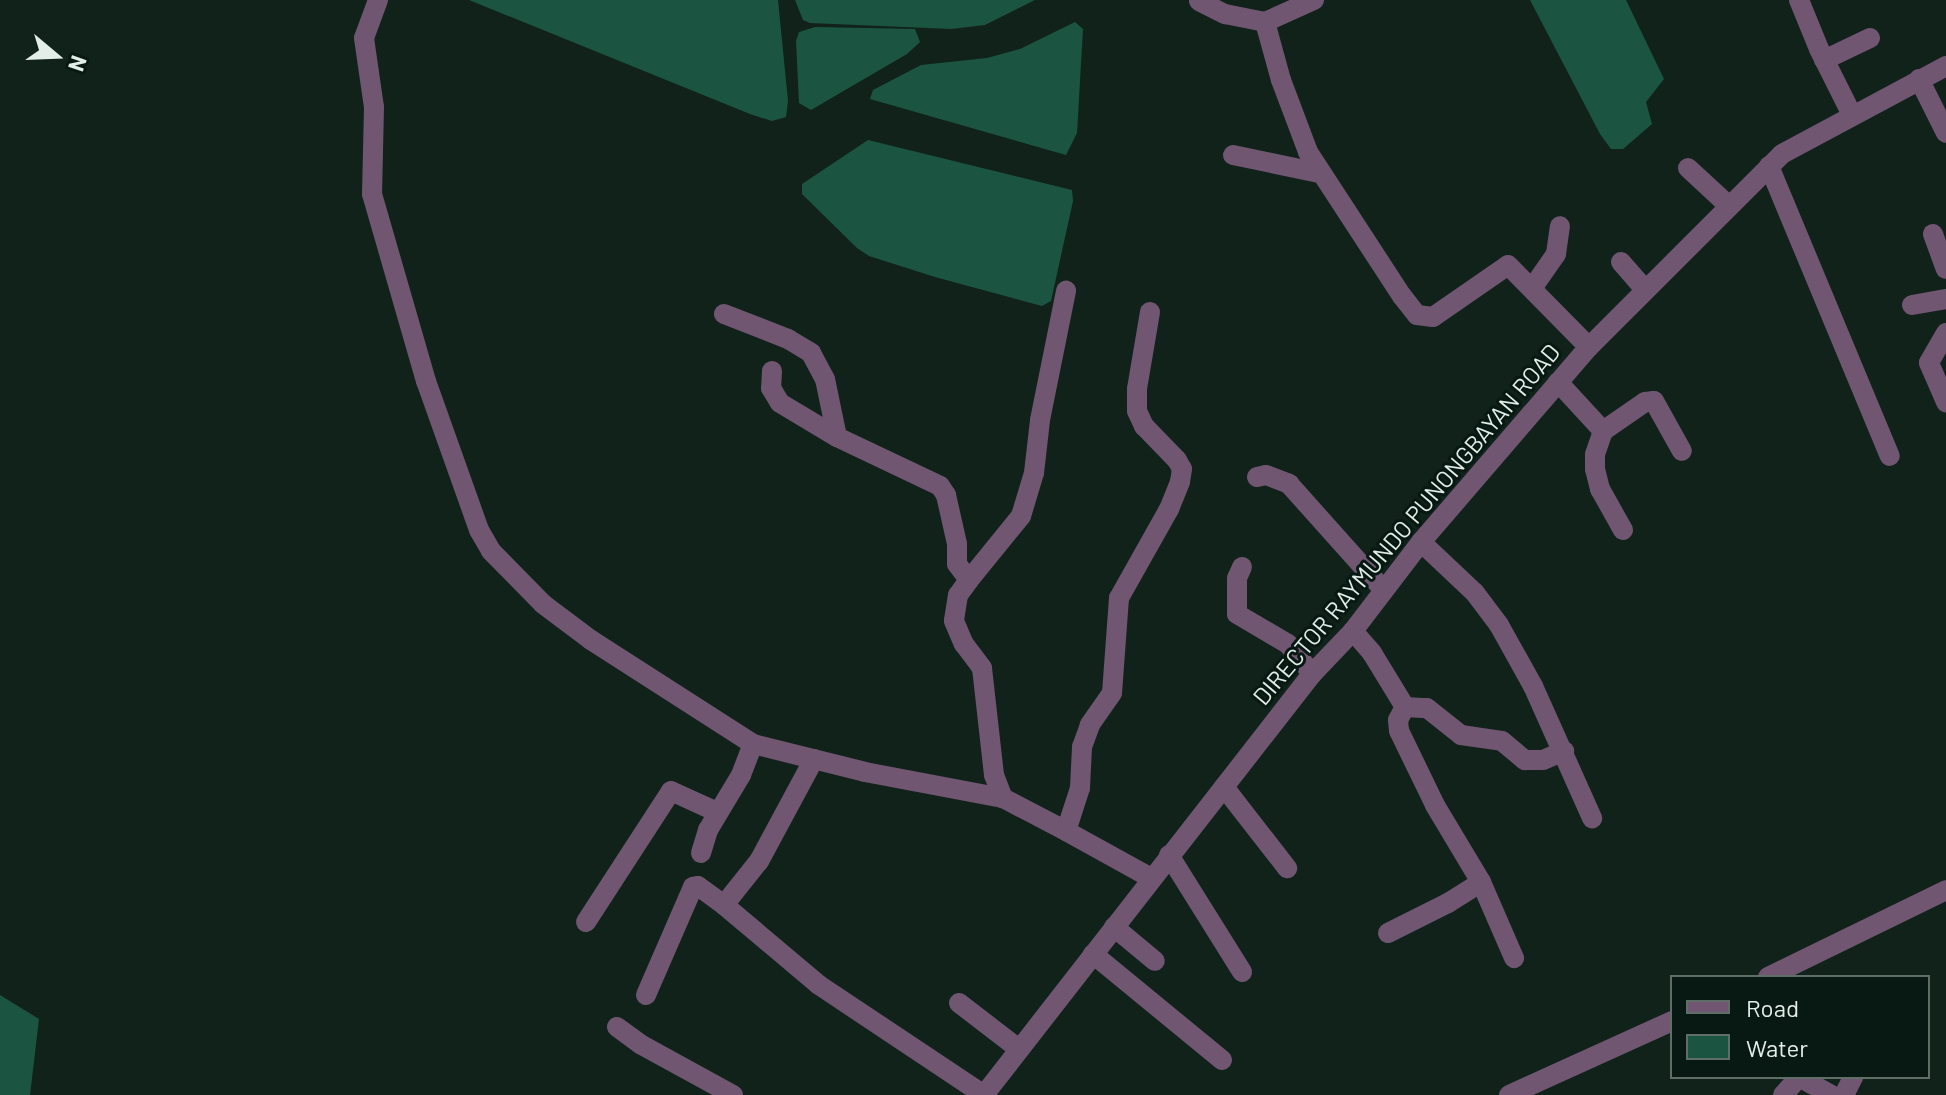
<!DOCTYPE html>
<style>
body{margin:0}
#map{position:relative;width:1946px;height:1095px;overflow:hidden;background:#11221b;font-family:Barlow,sans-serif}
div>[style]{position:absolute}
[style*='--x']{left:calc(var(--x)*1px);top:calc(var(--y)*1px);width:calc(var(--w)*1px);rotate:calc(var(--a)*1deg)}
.water>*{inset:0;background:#1b5541}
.minor>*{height:20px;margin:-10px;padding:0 10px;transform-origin:10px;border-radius:10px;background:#705670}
span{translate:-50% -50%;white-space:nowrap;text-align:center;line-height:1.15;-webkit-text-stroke:6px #081812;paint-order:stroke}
.street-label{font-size:24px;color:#e3eee9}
.legend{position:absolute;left:1670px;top:975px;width:260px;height:104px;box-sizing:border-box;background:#081812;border:2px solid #606e68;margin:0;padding:10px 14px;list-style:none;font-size:24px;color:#e3eee9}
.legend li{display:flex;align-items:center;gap:16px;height:40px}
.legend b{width:40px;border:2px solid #606e68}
.north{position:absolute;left:16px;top:16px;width:80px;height:80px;-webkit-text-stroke:6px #081812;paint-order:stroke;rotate:109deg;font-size:22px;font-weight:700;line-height:32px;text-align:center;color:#e3eee9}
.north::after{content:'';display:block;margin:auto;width:28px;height:36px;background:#e3eee9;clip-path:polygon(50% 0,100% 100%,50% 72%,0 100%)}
</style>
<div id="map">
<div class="water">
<i style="clip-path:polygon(469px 0,778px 0,788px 101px,786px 117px,772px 121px,750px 114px)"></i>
<i style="clip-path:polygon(795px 0,1035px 0,985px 25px,951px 29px,810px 23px,803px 20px)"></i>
<i style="clip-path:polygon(1530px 0,1626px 0,1664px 79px,1646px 102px,1652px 124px,1623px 149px,1611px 149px,1600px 134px)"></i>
<i style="clip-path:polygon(1075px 22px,1083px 29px,1077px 133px,1066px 155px,870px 99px,873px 90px,921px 65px,987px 58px,1020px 49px)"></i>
<i style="clip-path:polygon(815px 27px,915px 29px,920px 42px,907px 54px,811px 110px,799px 103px,796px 41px,799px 32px)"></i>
<i style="clip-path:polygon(868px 140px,1072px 190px,1073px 201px,1051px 301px,1042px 306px,1027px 302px,935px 277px,869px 256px,857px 248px,802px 194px,802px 184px)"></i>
<i style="clip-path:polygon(0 995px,39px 1019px,30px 1095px,0 1095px)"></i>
</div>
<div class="minor">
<i style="--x:378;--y:0;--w:40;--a:110.2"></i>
<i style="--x:364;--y:38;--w:70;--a:81.8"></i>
<i style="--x:374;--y:107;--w:87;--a:91.3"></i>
<i style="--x:372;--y:194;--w:195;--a:73.9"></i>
<i style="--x:426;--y:381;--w:158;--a:70.4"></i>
<i style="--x:479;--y:530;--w:24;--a:60"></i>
<i style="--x:491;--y:551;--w:74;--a:45.5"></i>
<i style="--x:543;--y:604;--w:60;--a:36.9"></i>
<i style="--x:591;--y:640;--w:193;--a:32.7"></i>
<i style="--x:753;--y:744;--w:115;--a:14"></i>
<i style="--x:865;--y:772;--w:140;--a:10.7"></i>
<i style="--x:1003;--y:798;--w:71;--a:27.6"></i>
<i style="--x:1314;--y:0;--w:54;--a:155.8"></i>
<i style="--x:1265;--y:22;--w:60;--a:74.6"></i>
<i style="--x:1281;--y:80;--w:77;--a:69.4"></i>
<i style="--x:1308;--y:152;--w:172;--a:56.9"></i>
<i style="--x:1402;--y:296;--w:24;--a:52"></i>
<i style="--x:1417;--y:315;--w:16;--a:7"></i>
<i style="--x:1433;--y:317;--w:91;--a:-34.7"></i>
<i style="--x:1508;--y:265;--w:115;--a:45.4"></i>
<i style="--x:1799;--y:0;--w:53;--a:67.8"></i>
<i style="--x:1819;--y:49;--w:74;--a:63.4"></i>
<i style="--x:1199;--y:1;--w:29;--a:27"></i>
<i style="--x:1225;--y:14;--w:41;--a:11.3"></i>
<i style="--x:1824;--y:60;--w:51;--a:-25.6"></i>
<i style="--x:1919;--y:79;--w:60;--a:63.4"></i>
<i style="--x:1233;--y:155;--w:88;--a:11.8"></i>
<i style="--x:1769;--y:166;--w:314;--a:67.4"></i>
<i style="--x:1688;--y:168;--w:54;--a:42.8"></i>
<i style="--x:1933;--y:234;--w:37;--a:70"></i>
<i style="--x:1621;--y:262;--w:37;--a:49"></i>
<i style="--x:1533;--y:287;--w:40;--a:-55.1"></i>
<i style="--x:1556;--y:254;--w:28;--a:-82"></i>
<i style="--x:1912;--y:305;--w:35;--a:-10"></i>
<i style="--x:1150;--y:312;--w:78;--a:99.6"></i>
<i style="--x:1137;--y:389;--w:22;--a:90"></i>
<i style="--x:1137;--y:411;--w:17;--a:65"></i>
<i style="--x:1144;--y:426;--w:47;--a:45.9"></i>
<i style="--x:1177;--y:460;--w:10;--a:61"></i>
<i style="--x:1182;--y:469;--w:13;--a:99"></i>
<i style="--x:1180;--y:482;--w:29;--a:112"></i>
<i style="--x:1169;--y:509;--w:102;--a:119.3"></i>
<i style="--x:1119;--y:598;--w:95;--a:94.2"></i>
<i style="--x:1112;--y:693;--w:39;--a:125"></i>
<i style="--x:1090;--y:725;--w:23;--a:110"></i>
<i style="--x:1082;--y:747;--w:41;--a:92.8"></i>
<i style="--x:1080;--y:788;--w:45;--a:108"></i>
<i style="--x:1066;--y:831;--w:97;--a:28.9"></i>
<i style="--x:724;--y:314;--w:69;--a:21.3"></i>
<i style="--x:788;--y:339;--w:27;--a:31"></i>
<i style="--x:811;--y:353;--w:30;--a:62"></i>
<i style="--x:825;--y:379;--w:59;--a:78.3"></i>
<i style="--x:837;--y:437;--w:114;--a:25.4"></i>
<i style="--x:940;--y:486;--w:11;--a:56"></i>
<i style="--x:946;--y:495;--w:50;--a:77.3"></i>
<i style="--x:957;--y:544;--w:20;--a:90"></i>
<i style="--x:957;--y:564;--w:20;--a:53"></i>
<i style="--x:969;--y:580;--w:82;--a:-50.9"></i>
<i style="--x:1021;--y:516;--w:45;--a:-73.2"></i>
<i style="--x:1034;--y:473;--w:53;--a:-83.5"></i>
<i style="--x:1040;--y:420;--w:132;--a:-78.6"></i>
<i style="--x:1946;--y:333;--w:34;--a:120"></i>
<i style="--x:1929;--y:363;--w:43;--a:66.4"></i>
<i style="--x:772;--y:371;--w:17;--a:93"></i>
<i style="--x:771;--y:388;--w:17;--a:59"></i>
<i style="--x:780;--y:403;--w:66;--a:30.8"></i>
<i style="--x:1558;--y:382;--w:67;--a:47.4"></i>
<i style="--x:1603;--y:431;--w:51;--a:-34.6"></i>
<i style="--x:1645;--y:402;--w:9;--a:-6"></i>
<i style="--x:1654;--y:401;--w:57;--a:60.8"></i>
<i style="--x:1603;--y:431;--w:24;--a:109"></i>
<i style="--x:1595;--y:454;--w:15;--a:90"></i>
<i style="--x:1595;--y:469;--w:21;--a:76"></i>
<i style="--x:1600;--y:489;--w:47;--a:60.7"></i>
<i style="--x:1257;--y:477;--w:9;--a:-13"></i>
<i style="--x:1266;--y:475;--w:25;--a:21"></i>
<i style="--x:1289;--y:484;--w:141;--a:48.2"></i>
<i style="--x:1421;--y:542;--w:74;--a:43.4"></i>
<i style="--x:1475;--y:593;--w:40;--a:53"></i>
<i style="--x:1499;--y:625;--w:70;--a:60.9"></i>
<i style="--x:1533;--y:686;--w:145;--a:65.9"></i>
<i style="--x:1242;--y:567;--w:12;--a:114"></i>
<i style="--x:1237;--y:578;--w:36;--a:90"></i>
<i style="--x:1237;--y:614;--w:59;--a:30.5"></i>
<i style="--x:1288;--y:644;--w:38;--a:51"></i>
<i style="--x:969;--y:580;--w:19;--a:126"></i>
<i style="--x:958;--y:595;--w:26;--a:99"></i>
<i style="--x:954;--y:621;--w:25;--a:67"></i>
<i style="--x:964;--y:644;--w:30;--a:53"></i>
<i style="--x:982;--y:668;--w:108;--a:83.6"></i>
<i style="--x:994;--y:775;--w:25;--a:69"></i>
<i style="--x:1353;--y:631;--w:29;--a:49"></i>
<i style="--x:1372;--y:653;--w:63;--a:58.6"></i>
<i style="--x:1405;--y:707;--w:22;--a:3"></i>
<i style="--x:1427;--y:708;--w:43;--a:38.5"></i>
<i style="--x:1461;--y:735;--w:41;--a:8.3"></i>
<i style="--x:1502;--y:741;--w:30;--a:40"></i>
<i style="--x:1525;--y:760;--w:18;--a:0"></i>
<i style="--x:1543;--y:760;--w:23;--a:-23"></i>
<i style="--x:814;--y:759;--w:116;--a:118.3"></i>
<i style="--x:759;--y:861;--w:56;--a:128.5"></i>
<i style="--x:724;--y:905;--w:124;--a:40.1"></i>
<i style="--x:819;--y:985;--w:198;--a:33.7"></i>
<i style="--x:1224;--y:787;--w:103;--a:52.1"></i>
<i style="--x:701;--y:853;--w:24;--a:-73"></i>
<i style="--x:708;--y:830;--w:64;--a:-59"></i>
<i style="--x:741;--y:775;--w:33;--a:-69"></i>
<i style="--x:1169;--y:855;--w:138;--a:58"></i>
<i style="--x:1481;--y:882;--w:83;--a:66.5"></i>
<i style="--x:586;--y:922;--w:156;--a:-57"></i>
<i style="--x:671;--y:791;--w:51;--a:24.5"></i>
<i style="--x:1114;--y:927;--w:53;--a:39.7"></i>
<i style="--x:1388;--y:933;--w:67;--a:-26.6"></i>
<i style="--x:1448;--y:903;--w:39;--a:-32"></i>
<i style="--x:1481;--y:882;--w:90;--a:-120.9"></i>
<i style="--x:1435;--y:805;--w:82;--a:-115.9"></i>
<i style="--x:1399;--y:731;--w:11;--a:-95"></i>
<i style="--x:1398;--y:720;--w:15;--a:-62"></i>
<i style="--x:1093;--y:954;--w:167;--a:39.4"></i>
<i style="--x:1768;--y:977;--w:198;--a:-26"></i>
<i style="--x:646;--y:995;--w:118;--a:-66.5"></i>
<i style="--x:693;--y:887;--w:5;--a:-11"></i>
<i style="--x:698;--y:886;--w:32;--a:36"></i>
<i style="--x:959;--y:1003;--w:76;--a:37.5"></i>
<i style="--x:617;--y:1027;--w:29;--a:36"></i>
<i style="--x:640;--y:1044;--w:106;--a:28.7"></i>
<i style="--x:1799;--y:1077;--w:38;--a:29"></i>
<i style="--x:984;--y:1095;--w:534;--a:-52.08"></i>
<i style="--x:1312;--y:674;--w:59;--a:-46.4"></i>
<i style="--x:1353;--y:631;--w:112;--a:-52.6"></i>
<i style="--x:1421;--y:542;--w:257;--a:-49.3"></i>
<i style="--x:1589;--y:347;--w:273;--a:-45"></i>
<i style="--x:1782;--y:154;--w:186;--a:-28.2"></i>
<i style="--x:1509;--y:1095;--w:179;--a:-24.4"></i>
<i style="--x:1783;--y:1095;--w:24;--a:-48"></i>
<i style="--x:1844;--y:1095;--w:20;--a:-63"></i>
</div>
<div class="street-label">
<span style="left:1406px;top:524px;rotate:-50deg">DIRECTOR RAYMUNDO PUNONGBAYAN ROAD</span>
</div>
<ul class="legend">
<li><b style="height:10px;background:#705670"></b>Road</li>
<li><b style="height:22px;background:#1b5541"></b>Water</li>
</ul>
<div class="north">N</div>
</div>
